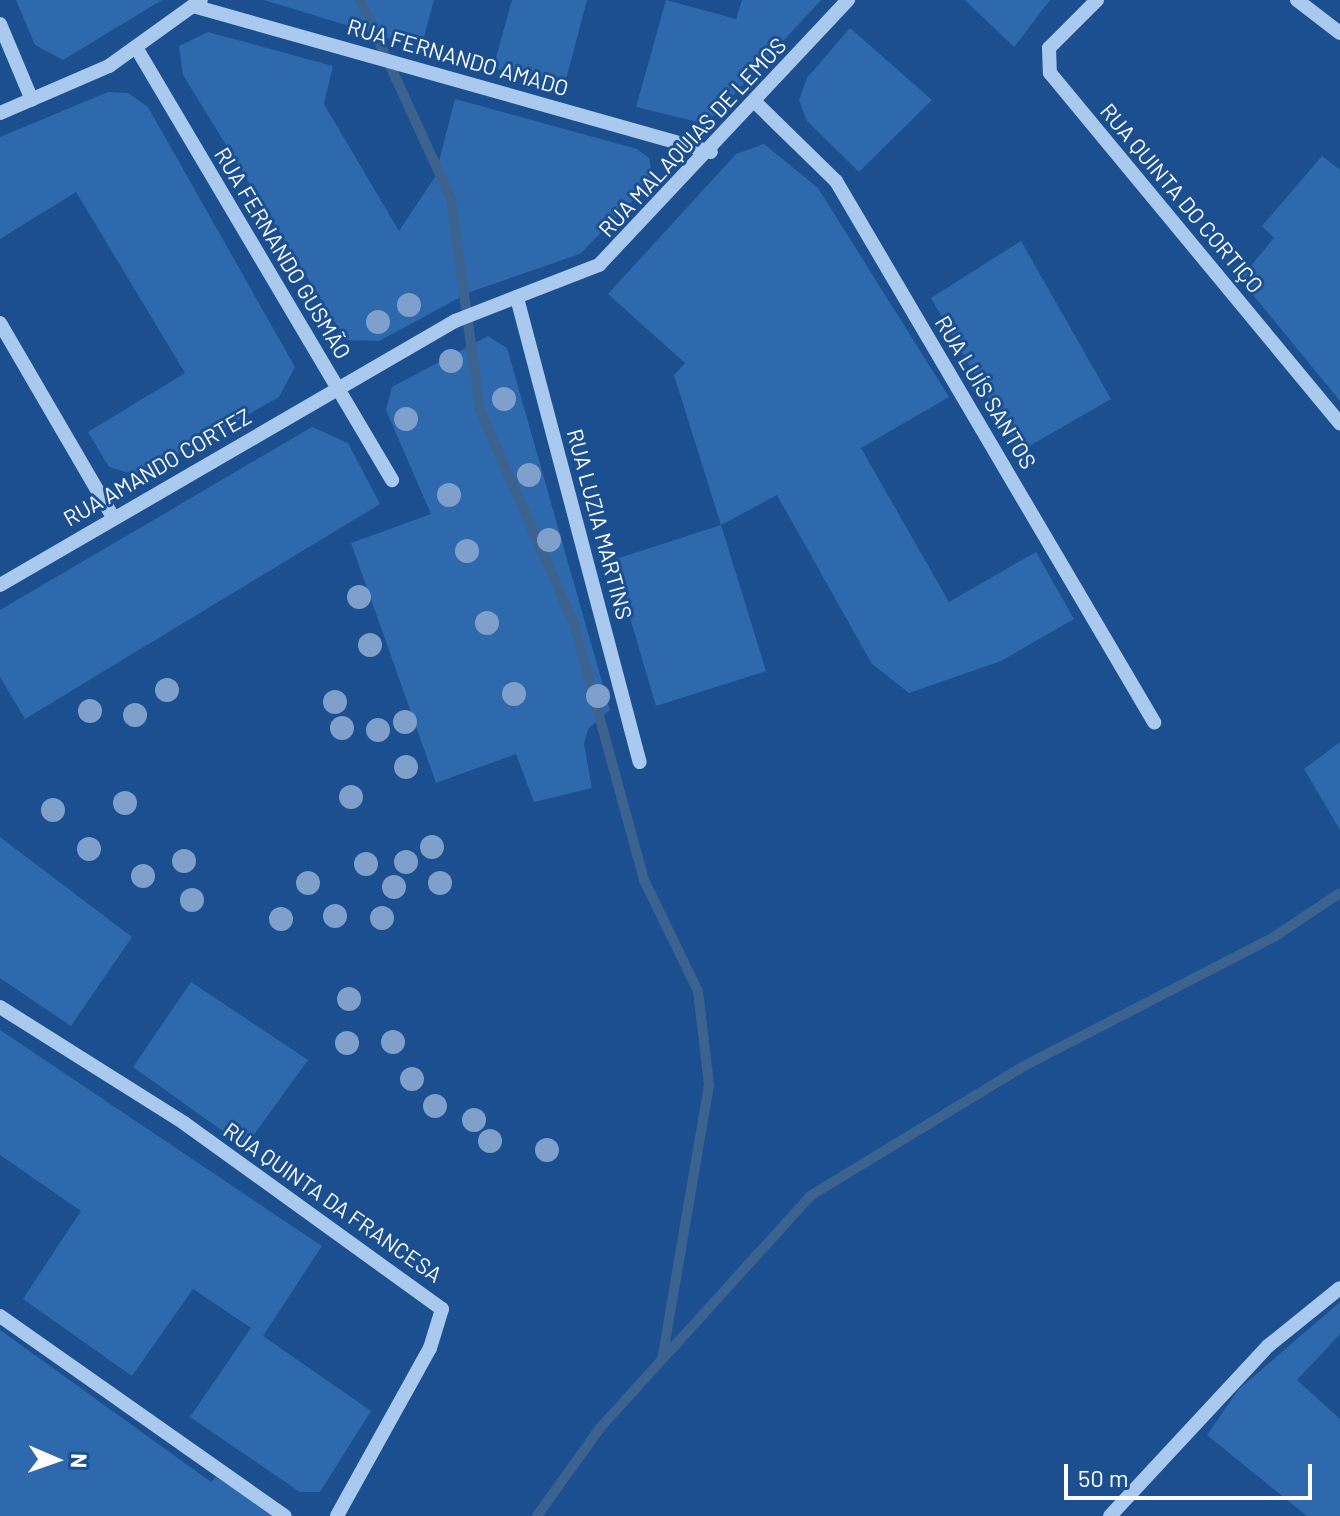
<!DOCTYPE html>
<meta charset="utf-8">
<style>
body{margin:0}
#map{position:relative;width:1340px;height:1516px;overflow:hidden;background:#1b4f8f;font-family:Barlow,sans-serif}
div>[style]{position:absolute}
[style*='--x']{left:calc(var(--x)*1px);top:calc(var(--y)*1px);width:calc(var(--w)*1px);rotate:calc(var(--a)*1deg)}
.green>*{inset:0;background:#2e69ad}
.stream>*{height:10px;margin:-5px;padding:0 5px;transform-origin:5px;border-radius:5px;background:#3c6290}
.minor>*{height:14px;margin:-7px;padding:0 7px;transform-origin:7px;border-radius:7px;background:#a9c9ee}
.trees>*{width:24px;height:24px;margin:-12px;border-radius:50%;background:#7ea0ca}
span{translate:-50% -50%;white-space:nowrap;text-align:center;line-height:1.15;-webkit-text-stroke:6px #1b4f8f;paint-order:stroke}
.street-label{font-size:22px;color:#fff}
.north{position:absolute;left:16px;top:1420px;width:80px;height:80px;-webkit-text-stroke:6px #1b4f8f;paint-order:stroke;rotate:92deg;font-size:22px;font-weight:700;line-height:32px;text-align:center;color:#fff}
.north::after{content:'';display:block;margin:auto;width:28px;height:36px;background:#fff;clip-path:polygon(50% 0,100% 100%,50% 72%,0 100%)}
.scale{position:absolute;left:1064px;top:1464px;width:248px;height:36px;box-sizing:border-box;border:4px solid #fff;border-top:0;padding-left:10px;font-size:24px;line-height:28px;white-space:nowrap;color:#fff;-webkit-text-stroke:6px #1b4f8f;paint-order:stroke}
</style>
<div id="map">
<div class="green">
<i style="clip-path:polygon(16px 0,162px 0,63px 60px,35px 45px)"></i>
<i style="clip-path:polygon(264px 0,434px 0,421px 48px)"></i>
<i style="clip-path:polygon(512px 0,587px 0,564px 87px,493px 68px)"></i>
<i style="clip-path:polygon(666px 0,736px 19px,742px 0,821px 0,715px 115px,698px 122px,636px 107px)"></i>
<i style="clip-path:polygon(965px 0,1050px 0,1014px 47px)"></i>
<i style="clip-path:polygon(850px 28px,932px 100px,859px 172px,807px 121px,799px 100px,807px 78px)"></i>
<i style="clip-path:polygon(208px 32px,333px 66px,324px 104px,399px 231px,435px 177px,455px 99px,637px 149px,649px 158px,653px 180px,580px 254px,470px 292px,379px 341px,346px 340px,183px 75px,179px 46px)"></i>
<i style="clip-path:polygon(108px 92px,128px 93px,148px 107px,295px 367px,279px 397px,139px 476px,109px 467px,88px 432px,185px 373px,76px 192px,0 239px,0 137px)"></i>
<i style="clip-path:polygon(764px 144px,818px 188px,949px 397px,861px 448px,949px 602px,1036px 552px,1074px 619px,1001px 661px,909px 693px,872px 664px,777px 495px,721px 525px,766px 671px,656px 706px,613px 560px,721px 525px,674px 375px,685px 363px,608px 294px,736px 154px)"></i>
<i style="clip-path:polygon(1322px 156px,1340px 170px,1340px 401px,1240px 279px,1274px 238px,1262px 226px)"></i>
<i style="clip-path:polygon(1021px 241px,1111px 399px,1019px 452px,931px 298px)"></i>
<i style="clip-path:polygon(488px 336px,507px 348px,610px 710px,588px 729px,584px 744px,592px 788px,534px 802px,516px 754px,436px 783px,351px 543px,431px 514px,386px 410px,392px 387px)"></i>
<i style="clip-path:polygon(312px 427px,348px 443px,380px 504px,25px 719px,0 677px,0 610px)"></i>
<i style="clip-path:polygon(1340px 742px,1340px 830px,1304px 769px)"></i>
<i style="clip-path:polygon(0 837px,132px 937px,71px 1026px,0 978px)"></i>
<i style="clip-path:polygon(191px 982px,308px 1060px,245px 1147px,133px 1067px)"></i>
<i style="clip-path:polygon(0 1030px,322px 1246px,263px 1336px,371px 1411px,320px 1492px,300px 1492px,190px 1417px,251px 1328px,193px 1289px,132px 1376px,23px 1299px,81px 1211px,0 1155px)"></i>
<i style="clip-path:polygon(1340px 1302px,1340px 1334px,1297px 1380px,1340px 1419px,1340px 1516px,1307px 1516px,1207px 1435px,1239px 1389px)"></i>
<i style="clip-path:polygon(0 1330px,211px 1482px,216px 1477px,278px 1516px,0 1516px)"></i>
</div>
<div class="stream">
<i style="--x:360;--y:0;--w:219;--a:65.4"></i>
<i style="--x:451;--y:199;--w:213;--a:82.2"></i>
<i style="--x:480;--y:410;--w:234;--a:66.3"></i>
<i style="--x:574;--y:624;--w:265;--a:74.7"></i>
<i style="--x:644;--y:880;--w:123;--a:64.1"></i>
<i style="--x:698;--y:991;--w:95;--a:83.3"></i>
<i style="--x:709;--y:1085;--w:279;--a:99.7"></i>
<i style="--x:537;--y:1516;--w:108;--a:-54.4"></i>
<i style="--x:600;--y:1428;--w:313;--a:-47.8"></i>
<i style="--x:810;--y:1196;--w:250;--a:-31.3"></i>
<i style="--x:1024;--y:1066;--w:281;--a:-27.3"></i>
<i style="--x:1274;--y:937;--w:79;--a:-33.7"></i>
</div>
<div class="minor">
<i style="--x:1097;--y:0;--w:68;--a:135"></i>
<i style="--x:1049;--y:48;--w:25;--a:88"></i>
<i style="--x:1050;--y:73;--w:455;--a:50.4"></i>
<i style="--x:1297;--y:0;--w:54;--a:37.5"></i>
<i style="--x:193;--y:6;--w:538;--a:15.74"></i>
<i style="--x:0;--y:24;--w:82;--a:67.2"></i>
<i style="--x:137;--y:49;--w:501;--a:59.39"></i>
<i style="--x:756;--y:103;--w:112;--a:44.3"></i>
<i style="--x:836;--y:181;--w:628;--a:59.55"></i>
<i style="--x:0;--y:113;--w:119;--a:-23.3"></i>
<i style="--x:109;--y:66;--w:113;--a:-35.7"></i>
<i style="--x:517;--y:298;--w:480;--a:75.2"></i>
<i style="--x:0;--y:323;--w:225;--a:59.8"></i>
<i style="--x:0;--y:585;--w:526;--a:-30.12"></i>
<i style="--x:455;--y:321;--w:155;--a:-21.3"></i>
<i style="--x:599;--y:265;--w:364;--a:-46.8"></i>
<i style="--x:0;--y:1007;--w:218;--a:32.2"></i>
<i style="--x:184;--y:1123;--w:318;--a:35.8"></i>
<i style="--x:442;--y:1309;--w:41;--a:107.1"></i>
<i style="--x:430;--y:1348;--w:192;--a:119"></i>
<i style="--x:0;--y:1316;--w:348;--a:35.1"></i>
<i style="--x:1110;--y:1516;--w:232;--a:-47.1"></i>
<i style="--x:1268;--y:1346;--w:92;--a:-38.9"></i>
</div>
<div class="trees">
<i style="left:409px;top:305px"></i>
<i style="left:378px;top:322px"></i>
<i style="left:451px;top:361px"></i>
<i style="left:504px;top:399px"></i>
<i style="left:406px;top:419px"></i>
<i style="left:529px;top:475px"></i>
<i style="left:449px;top:495px"></i>
<i style="left:549px;top:540px"></i>
<i style="left:467px;top:551px"></i>
<i style="left:359px;top:597px"></i>
<i style="left:487px;top:623px"></i>
<i style="left:370px;top:645px"></i>
<i style="left:167px;top:690px"></i>
<i style="left:514px;top:694px"></i>
<i style="left:598px;top:696px"></i>
<i style="left:335px;top:702px"></i>
<i style="left:90px;top:711px"></i>
<i style="left:135px;top:715px"></i>
<i style="left:405px;top:722px"></i>
<i style="left:342px;top:728px"></i>
<i style="left:378px;top:730px"></i>
<i style="left:406px;top:767px"></i>
<i style="left:351px;top:797px"></i>
<i style="left:125px;top:803px"></i>
<i style="left:53px;top:810px"></i>
<i style="left:432px;top:847px"></i>
<i style="left:89px;top:849px"></i>
<i style="left:184px;top:861px"></i>
<i style="left:406px;top:862px"></i>
<i style="left:366px;top:864px"></i>
<i style="left:143px;top:876px"></i>
<i style="left:308px;top:883px"></i>
<i style="left:440px;top:883px"></i>
<i style="left:394px;top:887px"></i>
<i style="left:192px;top:900px"></i>
<i style="left:335px;top:916px"></i>
<i style="left:382px;top:918px"></i>
<i style="left:281px;top:919px"></i>
<i style="left:349px;top:999px"></i>
<i style="left:393px;top:1042px"></i>
<i style="left:347px;top:1043px"></i>
<i style="left:412px;top:1079px"></i>
<i style="left:435px;top:1106px"></i>
<i style="left:474px;top:1120px"></i>
<i style="left:490px;top:1141px"></i>
<i style="left:547px;top:1150px"></i>
</div>
<div class="street-label">
<span style="left:458px;top:57px;rotate:16deg">RUA FERNANDO AMADO</span>
<span style="left:692px;top:137px;rotate:-47deg">RUA MALAQUIAS DE LEMOS</span>
<span style="left:1182px;top:198px;rotate:50deg">RUA QUINTA DO CORTIÇO</span>
<span style="left:283px;top:253px;rotate:59deg">RUA FERNANDO GUSMÃO</span>
<span style="left:986px;top:392px;rotate:59deg">RUA LUÍS SANTOS</span>
<span style="left:157px;top:467px;rotate:-30deg">RUA AMANDO CORTEZ</span>
<span style="left:600px;top:524px;rotate:75deg">RUA LUZIA MARTINS</span>
<span style="left:333px;top:1202px;rotate:35deg">RUA QUINTA DA FRANCESA</span>
</div>
<div class="north">N</div>
<div class="scale">50 m</div>
</div>
